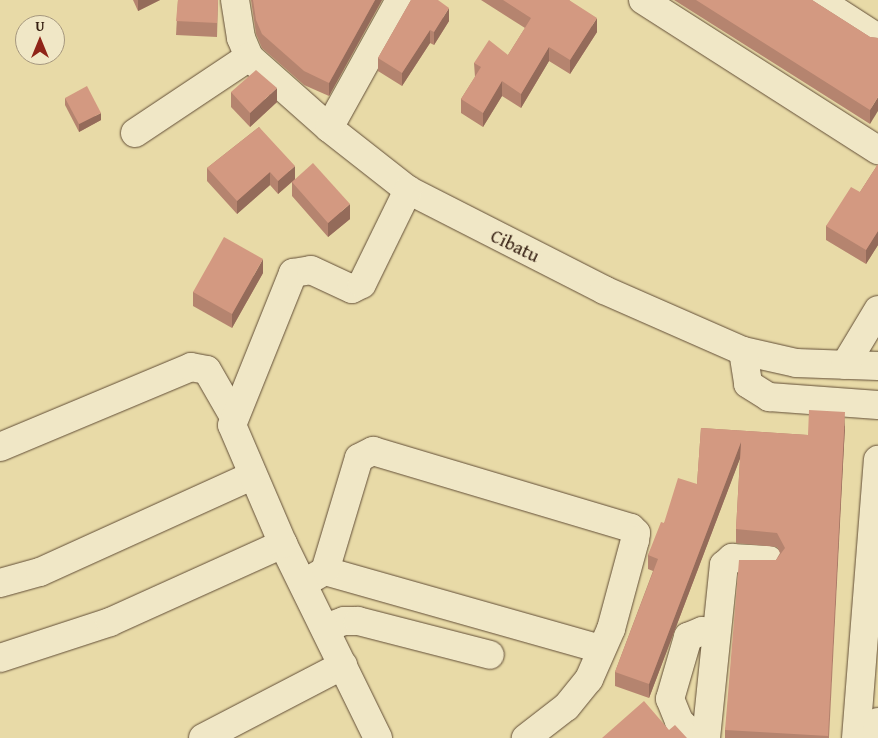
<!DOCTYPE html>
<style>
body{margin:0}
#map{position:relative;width:878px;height:738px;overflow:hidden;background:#e8daa7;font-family:"Gentium Book Plus",serif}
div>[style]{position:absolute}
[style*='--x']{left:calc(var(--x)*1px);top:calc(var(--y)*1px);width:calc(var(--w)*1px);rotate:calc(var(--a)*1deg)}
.roads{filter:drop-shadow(0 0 1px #624e37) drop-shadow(0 0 1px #624e37)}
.minor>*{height:28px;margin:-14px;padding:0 14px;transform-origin:14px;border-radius:14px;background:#f0e7c6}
.wall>*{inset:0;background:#b5846f}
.shaded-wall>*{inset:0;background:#946b5a}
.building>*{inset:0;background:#d39981}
span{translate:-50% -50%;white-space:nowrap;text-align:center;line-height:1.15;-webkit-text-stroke:4px #f0e7c6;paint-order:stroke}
.street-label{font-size:19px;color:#351f12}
.north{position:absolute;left:15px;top:15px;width:50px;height:50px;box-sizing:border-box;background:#f0e7c6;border:1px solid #a5977e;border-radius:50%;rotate:0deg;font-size:14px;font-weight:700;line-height:20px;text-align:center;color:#351f12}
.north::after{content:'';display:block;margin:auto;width:18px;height:22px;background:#8f2418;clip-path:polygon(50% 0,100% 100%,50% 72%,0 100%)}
</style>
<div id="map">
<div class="roads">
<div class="minor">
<i style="--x:235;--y:0;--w:38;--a:81"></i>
<i style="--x:241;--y:38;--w:21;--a:67"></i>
<i style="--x:249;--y:57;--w:107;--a:41.6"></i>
<i style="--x:329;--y:128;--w:100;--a:38.1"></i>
<i style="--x:408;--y:190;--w:220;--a:27"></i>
<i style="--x:604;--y:290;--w:152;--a:23.7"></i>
<i style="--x:743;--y:351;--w:54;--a:12.8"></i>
<i style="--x:796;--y:363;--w:82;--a:2.1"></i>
<i style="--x:643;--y:0;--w:279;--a:32.6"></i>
<i style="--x:819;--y:0;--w:70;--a:32.8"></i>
<i style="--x:329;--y:128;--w:146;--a:-61"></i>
<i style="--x:135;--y:133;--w:137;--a:-33.7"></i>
<i style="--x:743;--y:351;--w:33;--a:81"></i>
<i style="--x:748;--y:384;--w:25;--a:32"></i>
<i style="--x:769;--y:397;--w:109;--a:4.2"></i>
<i style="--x:845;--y:365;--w:64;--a:-59"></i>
<i style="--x:0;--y:447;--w:207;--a:-22.7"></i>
<i style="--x:191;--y:367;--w:16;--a:11"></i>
<i style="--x:207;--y:370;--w:54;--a:60.1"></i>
<i style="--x:325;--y:571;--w:287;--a:15.8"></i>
<i style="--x:0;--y:583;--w:41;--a:-15.4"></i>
<i style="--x:40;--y:572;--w:233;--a:-24.4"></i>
<i style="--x:304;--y:583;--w:24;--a:-30"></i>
<i style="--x:325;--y:571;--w:118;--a:-73.3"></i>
<i style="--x:359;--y:458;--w:16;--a:-27"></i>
<i style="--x:373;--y:451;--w:269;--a:16.6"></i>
<i style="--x:631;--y:528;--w:7;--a:45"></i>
<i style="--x:636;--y:533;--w:7;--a:98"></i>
<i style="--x:635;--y:540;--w:92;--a:105.1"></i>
<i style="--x:611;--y:629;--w:55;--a:113.7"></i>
<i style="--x:589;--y:679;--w:36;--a:129"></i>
<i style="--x:566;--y:707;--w:51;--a:142.2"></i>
<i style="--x:325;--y:628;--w:20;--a:-20"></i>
<i style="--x:344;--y:621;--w:14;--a:0"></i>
<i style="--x:358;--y:621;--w:136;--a:14.4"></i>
<i style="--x:0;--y:658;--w:116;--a:-18.1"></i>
<i style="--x:110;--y:622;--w:190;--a:-24.3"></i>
<i style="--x:203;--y:738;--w:158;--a:-27.5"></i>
<i style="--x:378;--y:738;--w:216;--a:-116.1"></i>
<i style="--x:283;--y:544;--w:129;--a:-113.2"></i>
<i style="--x:232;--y:425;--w:164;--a:-68.1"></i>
<i style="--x:293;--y:273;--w:18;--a:-9"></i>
<i style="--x:311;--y:270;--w:45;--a:24.9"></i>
<i style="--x:352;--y:289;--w:11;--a:-27"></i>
<i style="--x:362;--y:284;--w:105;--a:-63.9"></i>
<i style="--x:696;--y:738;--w:24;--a:-135"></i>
<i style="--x:679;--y:721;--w:24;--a:-112"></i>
<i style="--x:670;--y:699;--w:65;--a:-73.8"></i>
<i style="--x:688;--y:637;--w:15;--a:-23"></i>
<i style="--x:702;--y:631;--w:12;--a:9"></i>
<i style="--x:706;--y:738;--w:174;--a:-84.1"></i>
<i style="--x:724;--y:565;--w:11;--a:-41"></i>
<i style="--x:732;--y:558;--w:37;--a:3"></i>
<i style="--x:856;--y:738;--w:279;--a:-85.5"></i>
<i style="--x:877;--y:738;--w:16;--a:-86"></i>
</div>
</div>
<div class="wall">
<i style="clip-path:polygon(133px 0,160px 0,138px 11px)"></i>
<i style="clip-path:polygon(178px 0,218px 0,217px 37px,176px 35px)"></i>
<i style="clip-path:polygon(251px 0,382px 0,329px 96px,304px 85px,262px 48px,256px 34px)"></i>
<i style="clip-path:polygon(411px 0,449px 21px,434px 45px,430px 43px,402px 86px,378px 71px,378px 58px)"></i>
<i style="clip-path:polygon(481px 0,569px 0,597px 32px,570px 74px,549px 61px,521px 108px,502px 96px,483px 127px,461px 113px,461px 99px,475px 77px,474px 63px,508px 55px,525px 28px)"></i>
<i style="clip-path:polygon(674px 0,812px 0,870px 37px,878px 38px,870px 124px)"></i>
<i style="clip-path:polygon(231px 92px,277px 102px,250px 127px,231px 107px)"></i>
<i style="clip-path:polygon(65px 98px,101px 120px,79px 132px,65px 105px)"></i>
<i style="clip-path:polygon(259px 127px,295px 179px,350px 219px,328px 237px,292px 196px,292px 182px,278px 194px,270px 185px,237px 214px,207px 181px,207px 168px)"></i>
<i style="clip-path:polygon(878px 164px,878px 245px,866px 264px,826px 240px,826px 226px,860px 192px)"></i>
<i style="clip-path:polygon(263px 273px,232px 328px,193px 306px,193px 292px)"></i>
<i style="clip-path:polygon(845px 426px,829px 738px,725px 738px,725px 730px,776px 560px,780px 553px,777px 547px,736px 543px,736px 529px,740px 458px,649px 698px,615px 686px,615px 672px,653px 571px,648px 569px,648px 555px,664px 523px,697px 484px,701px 428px,808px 435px)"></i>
</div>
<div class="shaded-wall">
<i style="clip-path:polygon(138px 0,160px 0,138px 11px)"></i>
<i style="clip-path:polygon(375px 0,382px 0,329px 96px,329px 83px)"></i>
<i style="clip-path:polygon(449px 8px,449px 21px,434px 45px,434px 32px)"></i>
<i style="clip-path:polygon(597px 18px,597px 32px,570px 74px,570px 60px)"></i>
<i style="clip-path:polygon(430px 30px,430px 43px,402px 86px,402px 73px)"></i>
<i style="clip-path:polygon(549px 47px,549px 61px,521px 108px,521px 94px)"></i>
<i style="clip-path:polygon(502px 81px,502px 96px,483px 127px,483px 113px)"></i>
<i style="clip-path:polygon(277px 88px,277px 102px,250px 127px,250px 113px)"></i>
<i style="clip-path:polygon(878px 97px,878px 111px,870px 124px,870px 110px)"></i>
<i style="clip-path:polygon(101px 113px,101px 120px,79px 132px,79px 124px)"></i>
<i style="clip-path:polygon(295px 166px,295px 179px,278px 194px,278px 181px)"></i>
<i style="clip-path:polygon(270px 172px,270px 185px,237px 214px,237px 201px)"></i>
<i style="clip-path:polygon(350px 204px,350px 219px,328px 237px,328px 223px)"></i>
<i style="clip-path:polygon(878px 231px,878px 245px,866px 264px,866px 250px)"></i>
<i style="clip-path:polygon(263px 259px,263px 273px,232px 328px,232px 314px)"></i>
<i style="clip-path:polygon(845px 412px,845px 426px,828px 738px)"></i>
<i style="clip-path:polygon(741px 442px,741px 456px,649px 698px,649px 684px)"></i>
</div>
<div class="building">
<i style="clip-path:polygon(178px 0,218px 0,217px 23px,176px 21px)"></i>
<i style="clip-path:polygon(253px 0,375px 0,329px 83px,304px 71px,262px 34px,256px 20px)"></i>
<i style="clip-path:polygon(411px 0,438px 0,449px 8px,434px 32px,430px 30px,402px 73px,378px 58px)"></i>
<i style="clip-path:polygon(503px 0,569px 0,597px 18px,570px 60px,549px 47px,521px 94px,502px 81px,483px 113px,461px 99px,481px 67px,474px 63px,489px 40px,508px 55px,531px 18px)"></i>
<i style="clip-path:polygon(696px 0,812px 0,870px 37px,878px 38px,878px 97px,870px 110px)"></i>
<i style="clip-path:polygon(256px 70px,277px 88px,250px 113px,231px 92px)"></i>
<i style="clip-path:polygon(87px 86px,101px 113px,79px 124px,65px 98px)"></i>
<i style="clip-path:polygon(259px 127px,295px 166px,278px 181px,270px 172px,237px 201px,207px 168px)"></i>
<i style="clip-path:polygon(313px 163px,350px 204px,328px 223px,292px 182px)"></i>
<i style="clip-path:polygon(878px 164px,878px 231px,866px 250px,826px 226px,851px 187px,860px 192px)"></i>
<i style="clip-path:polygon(224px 237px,263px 259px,232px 314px,193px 292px)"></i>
<i style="clip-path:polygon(809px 410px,845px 412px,828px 736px,725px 730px,739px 560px,776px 560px,785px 548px,777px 533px,736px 529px,741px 442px,649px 684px,615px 672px,658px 559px,648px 555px,661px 522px,664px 523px,678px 478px,697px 484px,701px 428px,808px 435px)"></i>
<i style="clip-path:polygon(644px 701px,669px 730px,675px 725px,687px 738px,602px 738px)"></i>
</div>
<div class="street-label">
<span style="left:515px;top:246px;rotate:26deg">Cibatu</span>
</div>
<div class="north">U</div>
</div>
